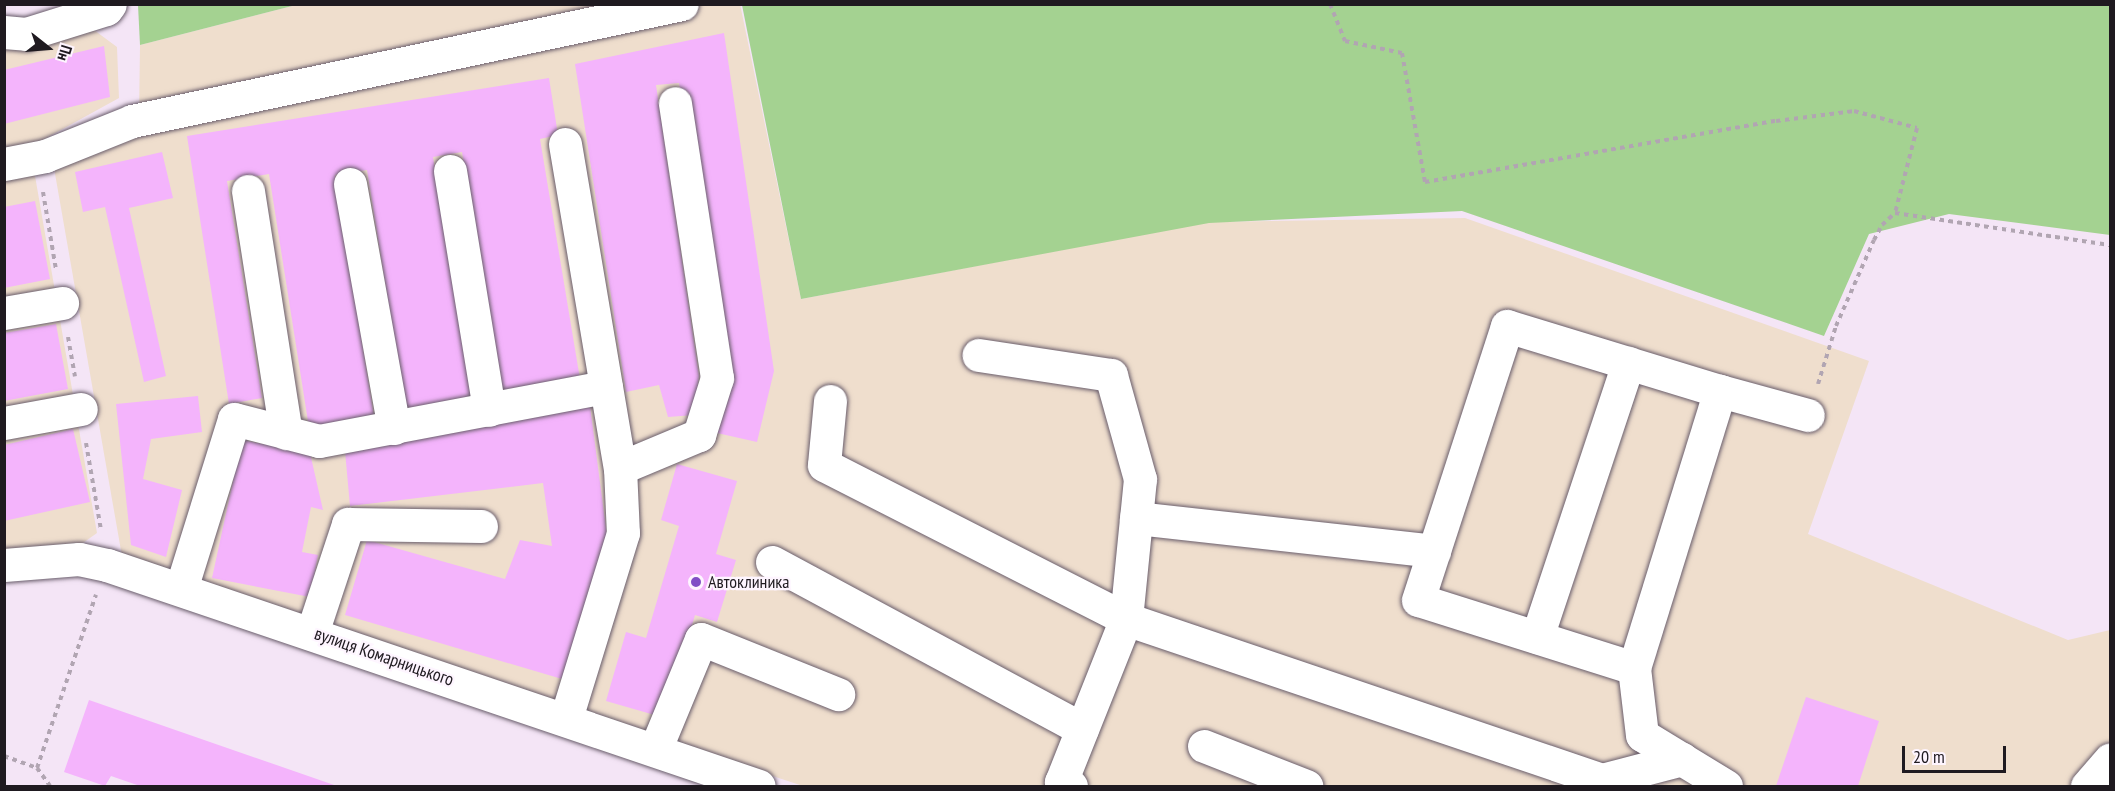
<!DOCTYPE html>
<meta charset="utf-8">
<style>
body{margin:0}
#map{position:relative;width:2115px;height:791px;overflow:hidden;background:#f4e5f6;font-family:"PT Sans Narrow",sans-serif}
div>[style]{position:absolute}
[style*='--x']{left:calc(var(--x)*1px);top:calc(var(--y)*1px);width:calc(var(--w)*1px);rotate:calc(var(--a)*1deg)}
.industrial>*{inset:0;background:#efdecd}
.green>*{inset:0;background:#a4d291}
.building>*{inset:0;background:#f4b4fc}
.path>*{height:4px;margin-top:-2px;transform-origin:0;background:repeating-linear-gradient(90deg,#b1a5b2 0 4.5px,transparent 0 9px)}
.roads{filter:drop-shadow(0 0 2px #695d6b) drop-shadow(0 0 2px #695d6b)}
.minor>*{height:33px;margin:-16.5px;padding:0 16.5px;transform-origin:16.5px;border-radius:16.5px;background:#fff}
.dots>*{width:16px;height:16px;translate:-50% -50%;box-sizing:border-box;border:3px solid #fef5ff;border-radius:50%}
span{translate:-50% -50%;white-space:nowrap;text-align:center;line-height:1.15;-webkit-text-stroke:4.5px #fef5ff;paint-order:stroke}
.poi-label{font-size:18px;color:#1f1a20}
.left{translate:0 -50%;text-align:left}
.street-label{font-size:18px;color:#1f1a20}
.frame{position:absolute;inset:0;border:6px solid #1f1a20;pointer-events:none}
.north{position:absolute;left:18px;top:18px;width:60px;height:60px;-webkit-text-stroke:4px #fef5ff;paint-order:stroke;rotate:107deg;font-size:16px;font-weight:700;line-height:24px;text-align:center;color:#1f1a20}
.north::after{content:'';display:block;margin:auto;width:21px;height:27px;background:#1f1a20;clip-path:polygon(50% 0,100% 100%,50% 72%,0 100%)}
.scale{position:absolute;left:1902px;top:746px;width:104px;height:27px;box-sizing:border-box;border:3px solid #1f1a20;border-top:0;padding-left:8px;font-size:18px;line-height:21px;white-space:nowrap;color:#1f1a20;-webkit-text-stroke:4px #fef5ff;paint-order:stroke}
</style>
<div id="map">
<div class="industrial">
<i style="clip-path:polygon(740px 4px,801px 299px,1209px 222px,1465px 218px,1869px 361px,1808px 534px,2068px 640px,2110px 630px,2110px 786px,803px 786px,123px 562px,54px 168px,139px 117px,140px 45px,296px 5px)"></i>
<i style="clip-path:polygon(94px 30px,117px 47px,119px 98px,30px 147px,97px 533px,52px 565px,5px 583px,5px 41px)"></i>
</div>
<div class="green">
<i style="clip-path:polygon(138px 5px,138px 4px,296px 5px,140px 45px)"></i>
<i style="clip-path:polygon(742px 5px,2110px 5px,2110px 235px,1949px 214px,1869px 234px,1824px 336px,1462px 211px,1209px 223px,801px 299px)"></i>
</div>
<div class="building">
<i style="clip-path:polygon(724px 33px,774px 371px,757px 442px,717px 433px,732px 370px,679px 83px,656px 85px,699px 376px,694px 415px,668px 417px,659px 385px,626px 392px,575px 64px)"></i>
<i style="clip-path:polygon(104px 46px,110px 97px,4px 124px,4px 70px)"></i>
<i style="clip-path:polygon(549px 78px,558px 135px,540px 139px,580px 379px,501px 392px,462px 152px,433px 157px,474px 407px,407px 418px,367px 170px,335px 175px,375px 423px,310px 434px,269px 174px,227px 181px,262px 398px,229px 404px,187px 136px)"></i>
<i style="clip-path:polygon(162px 152px,173px 198px,129px 208px,166px 376px,144px 382px,105px 207px,83px 212px,75px 172px)"></i>
<i style="clip-path:polygon(35px 201px,50px 279px,4px 288px,4px 207px)"></i>
<i style="clip-path:polygon(56px 324px,68px 389px,4px 401px,4px 333px)"></i>
<i style="clip-path:polygon(198px 396px,202px 432px,151px 439px,143px 479px,182px 490px,166px 557px,131px 545px,116px 404px)"></i>
<i style="clip-path:polygon(590px 406px,607px 536px,562px 679px,345px 615px,367px 540px,505px 579px,520px 540px,552px 546px,543px 483px,350px 506px,345px 451px)"></i>
<i style="clip-path:polygon(73px 429px,90px 502px,4px 521px,4px 445px)"></i>
<i style="clip-path:polygon(242px 440px,310px 453px,323px 510px,311px 507px,302px 552px,318px 555px,310px 597px,212px 578px)"></i>
<i style="clip-path:polygon(677px 464px,737px 481px,716px 554px,736px 560px,717px 622px,695px 615px,665px 718px,606px 701px,626px 632px,646px 638px,679px 526px,661px 520px)"></i>
<i style="clip-path:polygon(1806px 697px,1879px 721px,1858px 786px,1776px 786px)"></i>
<i style="clip-path:polygon(89px 700px,337px 786px,140px 786px,111px 776px,105px 786px,64px 772px)"></i>
</div>
<div class="path">
<i style="--x:1330;--y:4;--w:40;--a:68"></i>
<i style="--x:1345;--y:41;--w:58;--a:11.9"></i>
<i style="--x:1402;--y:53;--w:131;--a:79.9"></i>
<i style="--x:1425;--y:182;--w:356;--a:-9.9"></i>
<i style="--x:1776;--y:121;--w:79;--a:-7.3"></i>
<i style="--x:1854;--y:111;--w:65;--a:15.1"></i>
<i style="--x:1917;--y:128;--w:88;--a:104.5"></i>
<i style="--x:43;--y:192;--w:79;--a:80.5"></i>
<i style="--x:68;--y:337;--w:40;--a:80"></i>
<i style="--x:1818;--y:384;--w:61;--a:-72.8"></i>
<i style="--x:1836;--y:326;--w:94;--a:-66.2"></i>
<i style="--x:1874;--y:240;--w:17;--a:-62"></i>
<i style="--x:1882;--y:225;--w:18;--a:-43"></i>
<i style="--x:1895;--y:213;--w:217;--a:8.5"></i>
<i style="--x:86;--y:443;--w:88;--a:80.2"></i>
<i style="--x:4;--y:756;--w:35;--a:20"></i>
<i style="--x:37;--y:768;--w:22;--a:54"></i>
<i style="--x:37;--y:768;--w:183;--a:-71.2"></i>
</div>
<div class="roads">
<div class="minor">
<i style="--x:4;--y:32;--w:22;--a:5"></i>
<i style="--x:26;--y:34;--w:84;--a:-17.4"></i>
<i style="--x:106;--y:9;--w:6;--a:-51"></i>
<i style="--x:565;--y:144;--w:329;--a:80.4"></i>
<i style="--x:620;--y:468;--w:65;--a:87.4"></i>
<i style="--x:623;--y:533;--w:194;--a:107.1"></i>
<i style="--x:4;--y:164;--w:42;--a:-11"></i>
<i style="--x:45;--y:156;--w:94;--a:-21.9"></i>
<i style="--x:132;--y:121;--w:562;--a:-12.01"></i>
<i style="--x:450;--y:171;--w:242;--a:80.7"></i>
<i style="--x:350;--y:184;--w:248;--a:79.8"></i>
<i style="--x:248;--y:191;--w:245;--a:81.1"></i>
<i style="--x:4;--y:313;--w:59;--a:-9.8"></i>
<i style="--x:830;--y:401;--w:64;--a:95.4"></i>
<i style="--x:824;--y:465;--w:339;--a:27"></i>
<i style="--x:1126;--y:619;--w:141;--a:-84.3"></i>
<i style="--x:1140;--y:479;--w:108;--a:-105.6"></i>
<i style="--x:1111;--y:375;--w:134;--a:-171.4"></i>
<i style="--x:4;--y:423;--w:78;--a:-10.3"></i>
<i style="--x:620;--y:468;--w:86;--a:-22.7"></i>
<i style="--x:699;--y:435;--w:60;--a:-72.5"></i>
<i style="--x:717;--y:378;--w:278;--a:-98.7"></i>
<i style="--x:1136;--y:518;--w:300;--a:6.3"></i>
<i style="--x:772;--y:562;--w:352;--a:28.3"></i>
<i style="--x:4;--y:565;--w:75;--a:-4.6"></i>
<i style="--x:79;--y:559;--w:29;--a:12"></i>
<i style="--x:107;--y:565;--w:688;--a:18.72"></i>
<i style="--x:181;--y:589;--w:178;--a:-72.7"></i>
<i style="--x:234;--y:419;--w:88;--a:14.5"></i>
<i style="--x:319;--y:441;--w:292;--a:-10.7"></i>
<i style="--x:312;--y:633;--w:115;--a:-71.7"></i>
<i style="--x:348;--y:524;--w:133;--a:0.9"></i>
<i style="--x:1537;--y:637;--w:289;--a:-71.6"></i>
<i style="--x:1634;--y:668;--w:226;--a:-162.5"></i>
<i style="--x:1418;--y:600;--w:288;--a:-72"></i>
<i style="--x:1507;--y:326;--w:223;--a:17"></i>
<i style="--x:1204;--y:746;--w:110;--a:21.4"></i>
<i style="--x:655;--y:750;--w:120;--a:-67.5"></i>
<i style="--x:701;--y:639;--w:148;--a:21.9"></i>
<i style="--x:1071;--y:786;--w:11;--a:-158"></i>
<i style="--x:1061;--y:782;--w:175;--a:-68.3"></i>
<i style="--x:1126;--y:619;--w:502;--a:18.69"></i>
<i style="--x:1602;--y:780;--w:83;--a:-14.7"></i>
<i style="--x:1726;--y:786;--w:98;--a:-148.7"></i>
<i style="--x:1642;--y:735;--w:67;--a:-96.8"></i>
<i style="--x:1634;--y:668;--w:290;--a:-72.8"></i>
<i style="--x:1720;--y:391;--w:91;--a:15.3"></i>
<i style="--x:2087;--y:786;--w:35;--a:-49"></i>
</div>
</div>
<div class="dots">
<i style="left:696px;top:582px;background:#814ec6"></i>
</div>
<div class="poi-label">
<span class="left" style="left:708px;top:582px">Автоклиника</span>
</div>
<div class="street-label">
<span style="left:384px;top:657px;rotate:19deg">вулиця Комарницького</span>
</div>
<div class="frame"></div>
<div class="north">Пн</div>
<div class="scale">20 m</div>
</div>
